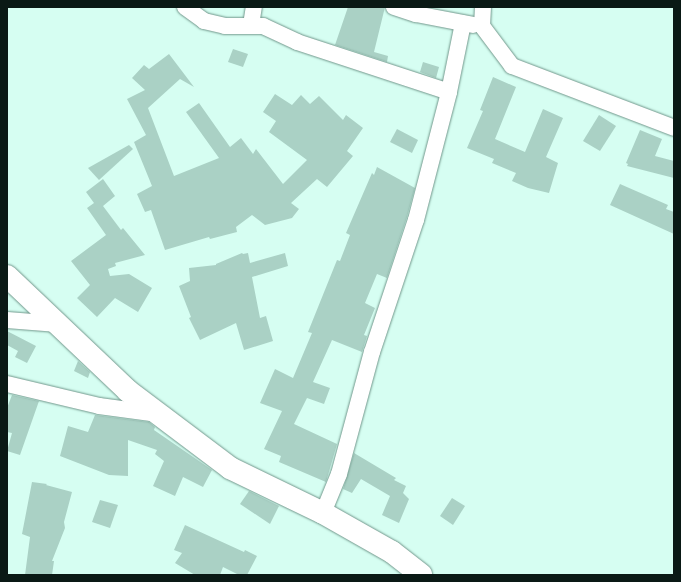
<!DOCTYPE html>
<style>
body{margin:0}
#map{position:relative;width:681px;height:582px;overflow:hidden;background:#d6fef2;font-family:Figtree,sans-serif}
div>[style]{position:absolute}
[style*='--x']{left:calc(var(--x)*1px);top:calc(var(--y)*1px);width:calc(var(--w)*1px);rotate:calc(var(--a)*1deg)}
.building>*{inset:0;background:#aad1c5}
.roads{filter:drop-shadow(0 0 1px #71978b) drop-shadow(0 0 1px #71978b)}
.street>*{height:16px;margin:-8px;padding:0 8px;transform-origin:8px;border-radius:8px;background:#fff}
.secondary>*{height:22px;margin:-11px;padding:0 11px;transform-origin:11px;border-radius:11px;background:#fff}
span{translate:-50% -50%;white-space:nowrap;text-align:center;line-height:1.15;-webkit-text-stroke:4px #d6fef2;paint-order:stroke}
.frame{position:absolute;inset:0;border:8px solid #0a1915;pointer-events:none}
</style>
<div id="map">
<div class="building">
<i style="clip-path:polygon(348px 7px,385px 7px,374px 52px,388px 56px,387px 62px,335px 45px)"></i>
<i style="clip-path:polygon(233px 49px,248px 54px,243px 67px,228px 62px)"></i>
<i style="clip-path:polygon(169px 54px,194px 87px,180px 79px,148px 108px,174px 176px,219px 158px,186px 112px,199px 103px,230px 147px,241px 138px,253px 154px,256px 149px,283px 184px,307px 160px,269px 132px,276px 121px,263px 112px,275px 94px,292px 105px,301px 95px,310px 104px,319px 96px,343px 120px,346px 115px,363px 128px,347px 151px,353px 156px,327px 187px,317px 179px,291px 203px,299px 209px,292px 218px,265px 225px,252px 215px,236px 227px,237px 232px,210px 239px,209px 237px,165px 250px,151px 210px,145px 212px,137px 194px,152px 186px,134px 142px,146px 135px,127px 99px,145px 90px,132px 78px,144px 65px,149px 69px)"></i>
<i style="clip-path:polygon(423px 62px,439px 67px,436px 78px,420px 72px)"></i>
<i style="clip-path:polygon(493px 77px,516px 87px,495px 139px,525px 152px,543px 109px,563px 118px,546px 157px,558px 163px,549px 193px,528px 188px,512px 181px,516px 173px,492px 163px,494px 159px,467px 148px,483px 111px,480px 110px)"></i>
<i style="clip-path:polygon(599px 115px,616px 126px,600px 151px,583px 141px)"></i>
<i style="clip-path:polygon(397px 129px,418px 140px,412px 153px,390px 142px)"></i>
<i style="clip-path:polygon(640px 130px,662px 139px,655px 156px,674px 161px,674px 178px,627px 166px,628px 164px,626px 163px)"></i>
<i style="clip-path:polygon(129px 145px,133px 149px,99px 180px,88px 168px)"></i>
<i style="clip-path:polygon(377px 167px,415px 188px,407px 217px,387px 278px,377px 274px,365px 303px,375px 308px,364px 335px,367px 336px,362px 352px,332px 340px,313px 382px,330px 388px,324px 404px,307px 398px,294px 424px,337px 444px,326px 482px,279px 462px,281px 456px,264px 449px,282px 411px,260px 403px,275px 369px,293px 378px,312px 333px,308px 332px,337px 260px,340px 261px,350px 235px,346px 233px,372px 173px,374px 175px)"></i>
<i style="clip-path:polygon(103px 179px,115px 196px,103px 206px,121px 230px,123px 228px,145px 255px,115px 263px,116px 266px,108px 269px,110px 276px,129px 274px,152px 288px,138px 312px,115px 298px,97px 317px,77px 298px,90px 285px,71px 261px,106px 235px,87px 208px,94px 203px,86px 192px)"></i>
<i style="clip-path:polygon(620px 184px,668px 205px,666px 209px,674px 212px,674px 234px,610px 205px)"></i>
<i style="clip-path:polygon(242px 253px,243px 254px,248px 253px,250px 263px,285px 253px,288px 266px,252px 277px,260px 318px,266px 316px,273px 341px,244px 350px,236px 323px,200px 340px,189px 318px,191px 317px,179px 286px,190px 281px,189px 268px,216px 265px,216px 264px)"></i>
<i style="clip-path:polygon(7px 331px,36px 346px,27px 363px,15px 357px,18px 351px,7px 345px)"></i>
<i style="clip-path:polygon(78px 361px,90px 372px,88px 378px,74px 371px)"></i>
<i style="clip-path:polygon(12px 395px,39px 401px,20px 455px,7px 451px,12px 433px,7px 432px,7px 408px)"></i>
<i style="clip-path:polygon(95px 415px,149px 422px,155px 427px,154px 430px,212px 470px,203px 487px,183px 477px,175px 496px,153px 486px,164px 461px,155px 454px,157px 450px,128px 440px,128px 476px,109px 475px,60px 456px,68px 426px,88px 432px)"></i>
<i style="clip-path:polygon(354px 453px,396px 478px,394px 480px,406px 486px,403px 493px,409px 499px,399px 523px,382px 515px,390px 496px,361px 479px,352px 493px,343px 489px)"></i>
<i style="clip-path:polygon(32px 482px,47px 484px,46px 485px,72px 492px,64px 522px,65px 528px,52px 561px,54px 561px,52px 575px,25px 575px,30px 537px,22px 534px)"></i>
<i style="clip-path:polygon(249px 491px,279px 506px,270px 524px,240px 504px)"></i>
<i style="clip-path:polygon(452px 498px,465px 506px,453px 525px,440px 516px)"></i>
<i style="clip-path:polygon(100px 500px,118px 505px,110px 528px,92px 522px)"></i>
<i style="clip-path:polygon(185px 525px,244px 552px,245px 550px,257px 556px,247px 575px,239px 575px,223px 567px,220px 575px,195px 575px,175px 563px,182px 553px,174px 550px)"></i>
</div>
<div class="roads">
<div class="street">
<i style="--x:185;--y:7;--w:24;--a:36"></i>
<i style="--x:204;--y:21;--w:22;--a:13"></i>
<i style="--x:225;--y:26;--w:38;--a:0"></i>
<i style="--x:263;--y:26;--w:38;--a:25"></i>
<i style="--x:297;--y:42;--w:160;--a:18.2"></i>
<i style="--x:394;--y:7;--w:23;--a:18"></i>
<i style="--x:416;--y:14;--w:58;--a:10.9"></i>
<i style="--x:483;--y:7;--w:19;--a:93"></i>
<i style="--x:482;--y:26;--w:50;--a:53.1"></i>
<i style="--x:512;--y:66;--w:173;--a:20.9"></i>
<i style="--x:251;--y:25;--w:18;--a:-81"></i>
<i style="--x:7;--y:320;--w:51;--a:4.5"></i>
<i style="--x:7;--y:384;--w:95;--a:13.4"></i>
<i style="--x:99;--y:406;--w:60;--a:7.7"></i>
<i style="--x:323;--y:513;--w:42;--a:-67.7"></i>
<i style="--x:339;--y:474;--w:126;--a:-74.9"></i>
<i style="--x:372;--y:352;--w:139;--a:-71.6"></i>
<i style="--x:416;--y:220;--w:132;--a:-75.5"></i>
<i style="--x:449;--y:92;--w:70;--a:-78.5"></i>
</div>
<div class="secondary">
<i style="--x:7;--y:276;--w:167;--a:43.5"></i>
<i style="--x:128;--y:391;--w:128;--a:37"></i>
<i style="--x:230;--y:468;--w:103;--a:25.8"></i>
<i style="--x:323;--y:513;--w:79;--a:29.5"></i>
<i style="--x:392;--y:552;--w:37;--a:38"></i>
</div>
</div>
<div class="frame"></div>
</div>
